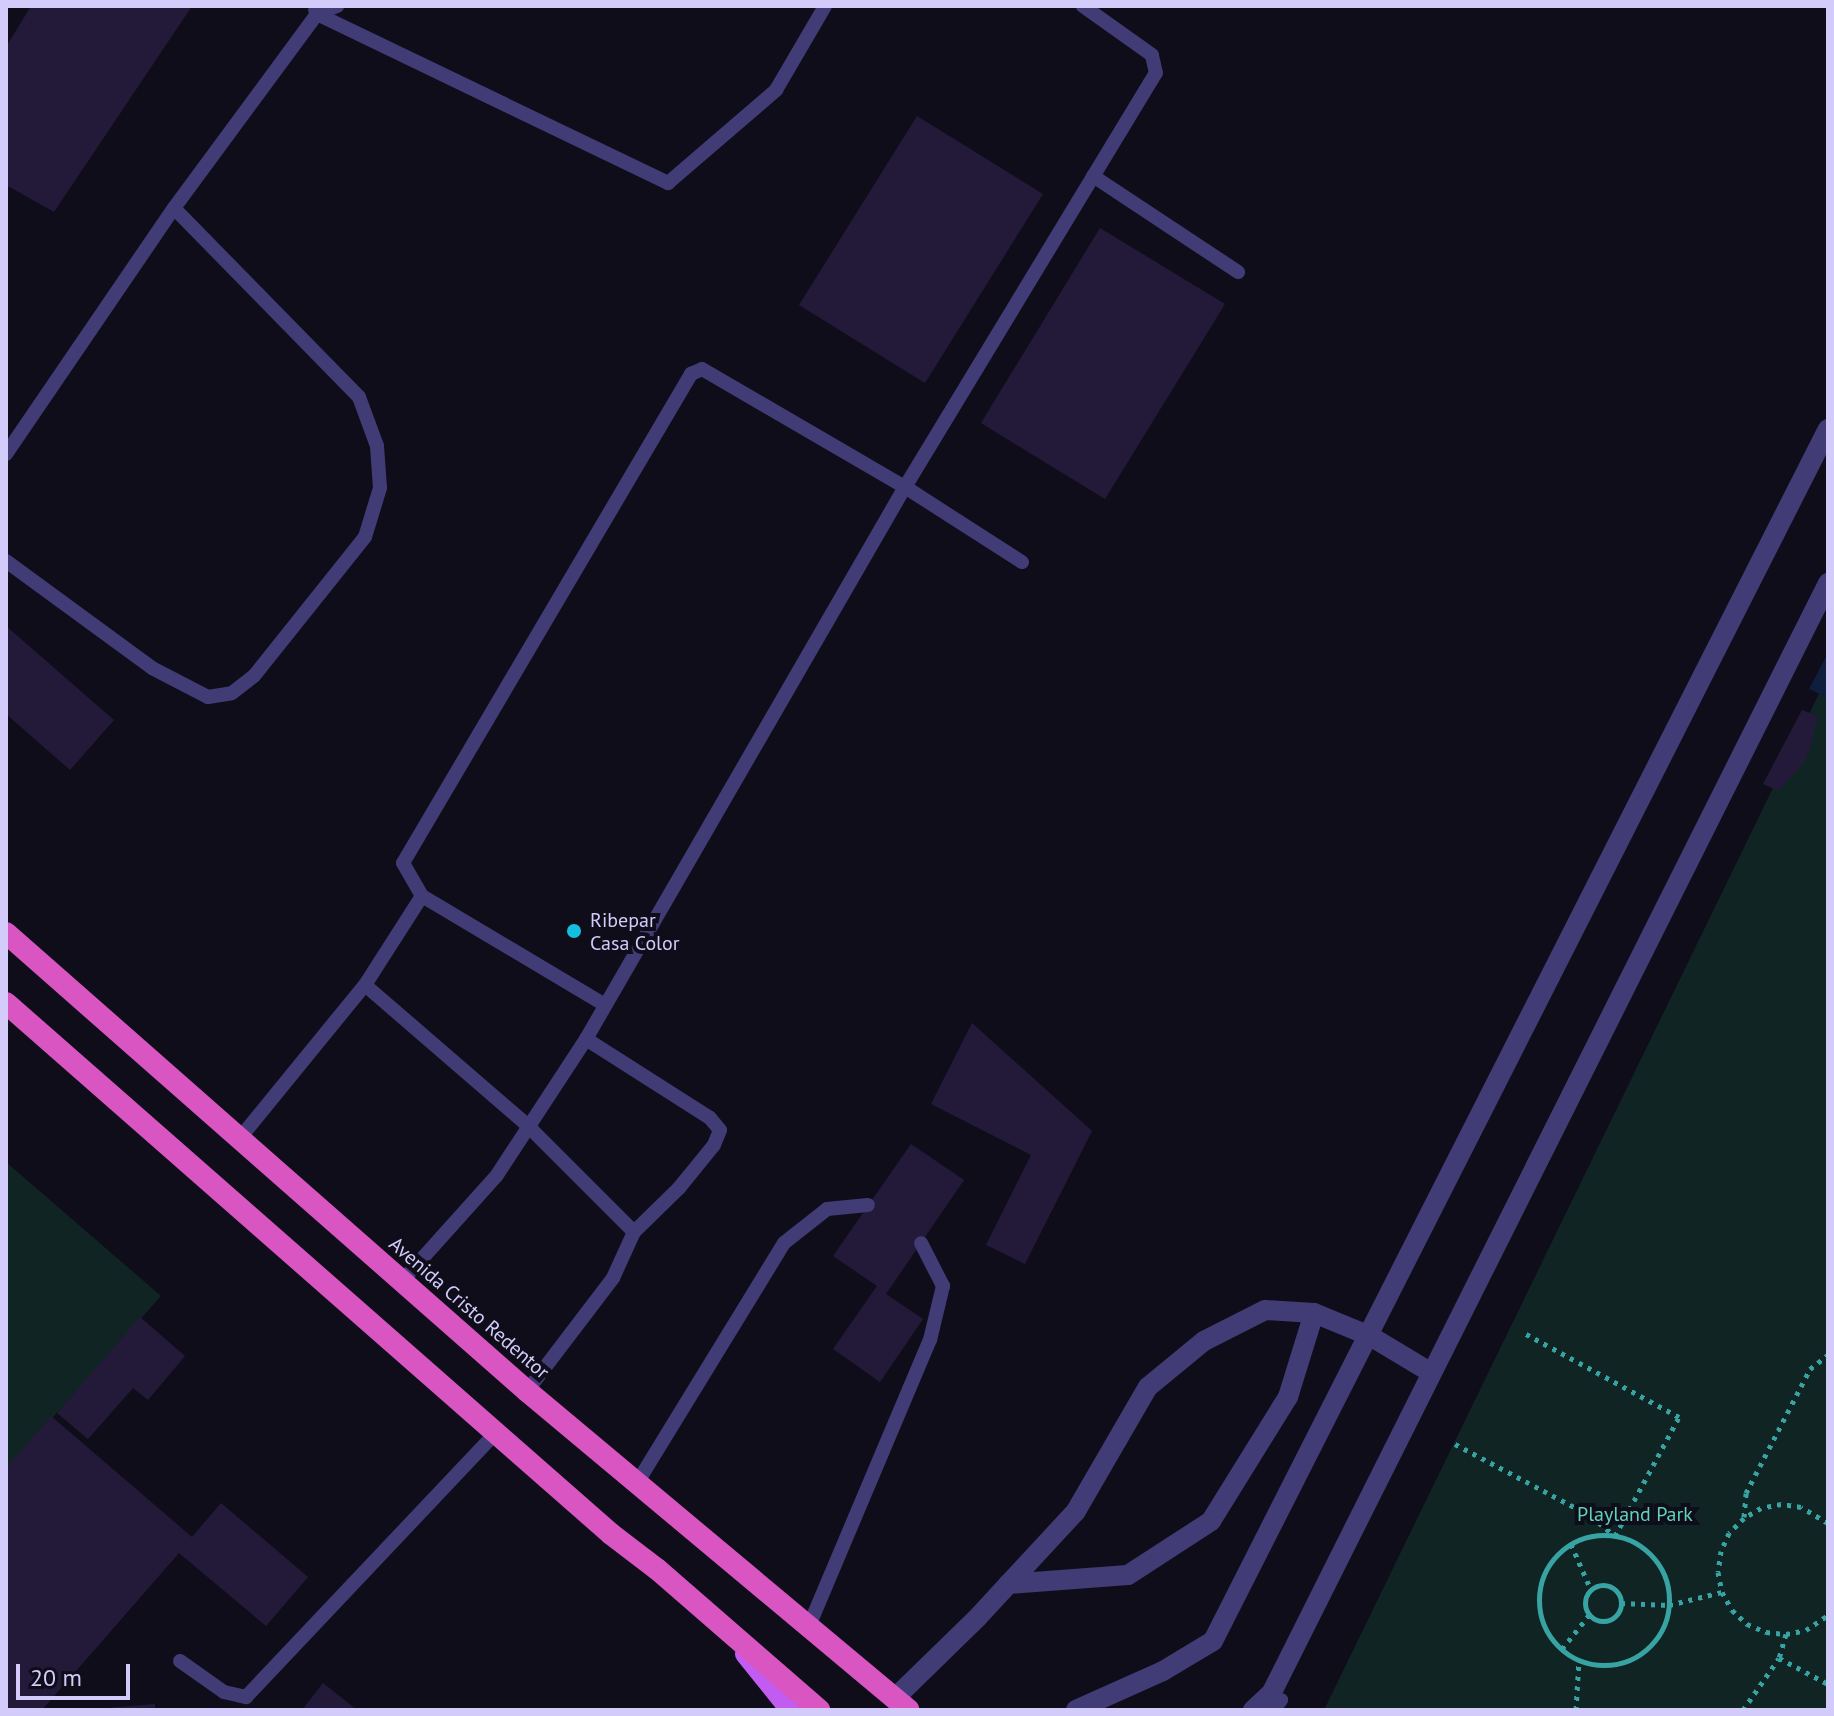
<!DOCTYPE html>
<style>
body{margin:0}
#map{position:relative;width:1834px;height:1716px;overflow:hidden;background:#100d1b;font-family:"PT Sans",sans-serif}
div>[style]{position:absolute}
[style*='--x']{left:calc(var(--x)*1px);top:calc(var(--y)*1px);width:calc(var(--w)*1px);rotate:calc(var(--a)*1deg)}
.green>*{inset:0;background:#102424}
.water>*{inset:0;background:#0f1e3c}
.building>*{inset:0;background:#231a3a}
.path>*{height:5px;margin-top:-2.5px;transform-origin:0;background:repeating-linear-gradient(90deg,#37a3a3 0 4px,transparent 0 10px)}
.path>.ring{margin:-2.5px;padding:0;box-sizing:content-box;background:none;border:5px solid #37a3a3;border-radius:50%}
.service>*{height:14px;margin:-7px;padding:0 7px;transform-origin:7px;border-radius:7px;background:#413c76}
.minor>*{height:20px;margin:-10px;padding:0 10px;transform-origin:10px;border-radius:10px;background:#413c76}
.primary>*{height:20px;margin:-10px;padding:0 10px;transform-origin:10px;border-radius:10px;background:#c25cf1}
.trunk>*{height:22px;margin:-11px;padding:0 11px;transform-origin:11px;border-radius:11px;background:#d956c2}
.dots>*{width:22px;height:22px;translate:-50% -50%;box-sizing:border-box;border:4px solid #100d1b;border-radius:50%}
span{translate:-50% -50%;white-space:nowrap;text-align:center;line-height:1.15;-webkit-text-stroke:8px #100d1b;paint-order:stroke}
.poi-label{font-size:20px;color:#d3cbfa}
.left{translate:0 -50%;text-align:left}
.street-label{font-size:20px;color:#d3cbfa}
.park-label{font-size:20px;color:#5fd3bc}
.frame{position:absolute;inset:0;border:8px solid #d3cbfa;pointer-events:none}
.scale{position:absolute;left:16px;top:1664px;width:114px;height:36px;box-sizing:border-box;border:4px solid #d3cbfa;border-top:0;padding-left:10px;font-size:24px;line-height:28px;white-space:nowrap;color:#d3cbfa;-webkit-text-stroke:6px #100d1b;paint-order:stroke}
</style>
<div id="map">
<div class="green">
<i style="clip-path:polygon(1828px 675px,1828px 1710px,1324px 1710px)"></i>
<i style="clip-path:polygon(6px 1162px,161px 1296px,6px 1470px)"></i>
</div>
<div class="water">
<i style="clip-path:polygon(1828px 653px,1828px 698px,1809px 689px)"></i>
</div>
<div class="building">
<i style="clip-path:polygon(31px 6px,192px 6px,54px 212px,6px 185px,6px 47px)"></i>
<i style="clip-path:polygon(917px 116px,1043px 194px,925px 383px,799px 305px)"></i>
<i style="clip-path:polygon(1100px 228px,1225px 304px,1105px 499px,981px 423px)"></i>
<i style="clip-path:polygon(6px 626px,114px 720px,70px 770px,6px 714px)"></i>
<i style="clip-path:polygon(1802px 710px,1818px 716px,1809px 751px,1802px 765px,1778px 791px,1763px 784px)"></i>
<i style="clip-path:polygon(972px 1023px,1092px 1131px,1025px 1264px,986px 1245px,1031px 1155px,931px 1104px)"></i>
<i style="clip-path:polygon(911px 1144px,964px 1180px,886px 1294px,923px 1319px,880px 1382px,833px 1349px,877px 1286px,833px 1256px)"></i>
<i style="clip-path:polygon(140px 1317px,185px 1356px,148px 1400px,133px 1388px,88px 1439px,57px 1413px)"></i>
<i style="clip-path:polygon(51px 1416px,192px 1537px,221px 1503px,308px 1577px,266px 1626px,179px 1553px,42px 1710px,6px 1710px,6px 1468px)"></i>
<i style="clip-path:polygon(323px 1683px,357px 1710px,302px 1710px)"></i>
<i style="clip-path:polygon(155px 1704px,155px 1710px,107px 1710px,107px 1708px)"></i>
</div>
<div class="path">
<i style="--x:1455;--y:1444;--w:154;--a:27.9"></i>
<i style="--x:1591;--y:1516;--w:31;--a:40"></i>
<i style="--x:1615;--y:1536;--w:135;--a:-61.7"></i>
<i style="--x:1679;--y:1417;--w:174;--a:-151.5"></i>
<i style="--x:1744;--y:1517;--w:24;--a:-85"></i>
<i style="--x:1746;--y:1493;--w:140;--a:-62.7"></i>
<i style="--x:1810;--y:1369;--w:23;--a:-38"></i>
<i style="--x:1828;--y:1523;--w:31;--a:-149"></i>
<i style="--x:1801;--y:1507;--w:20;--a:-171"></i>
<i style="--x:1781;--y:1504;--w:20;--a:169"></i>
<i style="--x:1761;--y:1508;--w:20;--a:150"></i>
<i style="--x:1744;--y:1518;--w:21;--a:135"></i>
<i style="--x:1729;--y:1533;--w:20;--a:114"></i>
<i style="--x:1721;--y:1551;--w:21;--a:98"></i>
<i style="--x:1718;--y:1572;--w:20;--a:79"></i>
<i style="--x:1722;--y:1592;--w:21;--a:61"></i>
<i style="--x:1732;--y:1610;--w:21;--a:43"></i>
<i style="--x:1747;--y:1624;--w:21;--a:23"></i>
<i style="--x:1766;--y:1632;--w:20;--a:6"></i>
<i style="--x:1786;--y:1634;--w:20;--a:-11"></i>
<i style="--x:1806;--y:1630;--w:27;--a:-34"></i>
<i class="ring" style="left:1539px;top:1535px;width:125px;height:125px"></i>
<i style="--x:1571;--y:1544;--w:50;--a:66.5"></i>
<i class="ring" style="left:1585px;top:1585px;width:31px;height:31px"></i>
<i style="--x:1621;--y:1603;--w:48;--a:2.4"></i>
<i style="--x:1669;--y:1605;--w:55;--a:-13.8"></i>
<i style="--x:1786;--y:1634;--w:25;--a:106"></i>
<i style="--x:1779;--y:1658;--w:55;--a:28"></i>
<i style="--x:1562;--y:1649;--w:43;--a:-51.5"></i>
<i style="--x:1576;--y:1710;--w:50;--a:-86.6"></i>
<i style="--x:1743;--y:1710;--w:63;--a:-55.3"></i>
</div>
<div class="service">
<i style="--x:315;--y:10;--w:4;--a:63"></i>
<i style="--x:317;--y:14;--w:22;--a:-22"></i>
<i style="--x:1093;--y:176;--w:174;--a:33.5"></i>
<i style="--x:6;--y:454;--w:298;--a:-55.7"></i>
<i style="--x:174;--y:208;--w:241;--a:-53.6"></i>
<i style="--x:317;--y:14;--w:390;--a:25.7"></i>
<i style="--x:668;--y:183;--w:143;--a:-40.7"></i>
<i style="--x:776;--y:90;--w:97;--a:-59.7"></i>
<i style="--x:6;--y:561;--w:181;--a:36.2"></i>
<i style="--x:152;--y:668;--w:63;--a:27.4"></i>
<i style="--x:208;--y:697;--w:24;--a:-9"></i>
<i style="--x:232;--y:693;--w:28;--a:-38"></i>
<i style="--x:254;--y:676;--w:178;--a:-51.4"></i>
<i style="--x:365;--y:537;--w:51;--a:-73"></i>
<i style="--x:380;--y:488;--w:42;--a:-94.1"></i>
<i style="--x:377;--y:446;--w:52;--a:-110.2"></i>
<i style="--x:359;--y:397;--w:264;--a:-134.4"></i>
<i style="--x:365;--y:985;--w:214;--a:40.8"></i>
<i style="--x:527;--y:1125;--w:151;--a:45"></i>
<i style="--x:605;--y:1005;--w:213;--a:-149.2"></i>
<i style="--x:422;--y:896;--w:38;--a:-120"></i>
<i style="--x:403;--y:863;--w:568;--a:-59.5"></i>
<i style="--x:691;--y:374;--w:12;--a:-24"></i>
<i style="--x:702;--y:369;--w:235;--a:30.2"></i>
<i style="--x:905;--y:487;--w:484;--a:-58.8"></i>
<i style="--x:1156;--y:73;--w:18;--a:-103"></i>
<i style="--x:1152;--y:55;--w:85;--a:-144.6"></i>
<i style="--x:240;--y:1138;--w:198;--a:-50.8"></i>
<i style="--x:365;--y:985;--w:106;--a:-57.4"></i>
<i style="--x:402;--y:1281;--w:142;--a:-48.1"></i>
<i style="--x:497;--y:1175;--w:163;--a:-56.8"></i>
<i style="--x:586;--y:1039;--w:638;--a:-59.98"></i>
<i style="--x:905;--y:487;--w:139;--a:32.7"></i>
<i style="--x:527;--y:1391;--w:142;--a:-52.7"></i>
<i style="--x:613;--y:1278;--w:51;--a:-65.5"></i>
<i style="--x:634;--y:1232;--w:63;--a:-44.4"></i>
<i style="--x:679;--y:1188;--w:55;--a:-50.9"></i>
<i style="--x:714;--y:1145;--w:16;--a:-68"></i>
<i style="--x:720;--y:1130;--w:16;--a:-130"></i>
<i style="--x:710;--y:1118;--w:147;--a:-147.5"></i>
<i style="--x:637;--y:1483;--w:281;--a:-58.5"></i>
<i style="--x:784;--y:1243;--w:55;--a:-38.3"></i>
<i style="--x:827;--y:1209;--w:41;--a:-5.6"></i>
<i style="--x:809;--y:1626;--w:311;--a:-67.1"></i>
<i style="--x:930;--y:1340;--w:56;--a:-76.5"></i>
<i style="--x:943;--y:1286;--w:48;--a:-117.1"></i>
<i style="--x:180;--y:1661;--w:54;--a:35.2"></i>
<i style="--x:224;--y:1692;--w:23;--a:13"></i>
<i style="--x:246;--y:1697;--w:364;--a:-46.6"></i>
<i style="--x:1273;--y:1710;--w:13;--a:-51"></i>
</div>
<div class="minor">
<i style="--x:1008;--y:1584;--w:120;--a:-4.3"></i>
<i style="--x:1128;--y:1575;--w:99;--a:-33"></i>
<i style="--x:1211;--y:1521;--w:146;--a:-58.2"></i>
<i style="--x:1288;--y:1397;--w:88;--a:-72.8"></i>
<i style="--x:894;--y:1699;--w:117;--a:-44.3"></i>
<i style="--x:978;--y:1617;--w:144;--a:-47.2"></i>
<i style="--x:1076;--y:1511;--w:143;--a:-59.9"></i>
<i style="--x:1148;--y:1387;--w:72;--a:-39.4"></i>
<i style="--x:1204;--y:1341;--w:68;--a:-26.9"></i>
<i style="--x:1265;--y:1310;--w:49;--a:3.5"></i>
<i style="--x:1314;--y:1313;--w:61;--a:22.3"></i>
<i style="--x:1370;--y:1336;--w:70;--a:31"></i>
<i style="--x:1076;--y:1710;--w:95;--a:-24.1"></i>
<i style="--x:1163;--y:1671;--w:58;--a:-31"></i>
<i style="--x:1213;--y:1641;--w:1359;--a:-63.1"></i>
<i style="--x:1253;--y:1710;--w:26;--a:-43"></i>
<i style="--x:1272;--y:1692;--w:1241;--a:-63.37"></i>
</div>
<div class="primary">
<i style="--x:745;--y:1654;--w:72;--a:51.2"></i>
</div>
<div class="trunk">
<i style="--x:6;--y:933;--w:694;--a:41.32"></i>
<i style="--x:527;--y:1391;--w:497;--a:39.9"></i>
<i style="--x:6;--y:1003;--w:805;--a:41.27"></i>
<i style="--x:611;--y:1534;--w:58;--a:37.3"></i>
<i style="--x:657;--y:1569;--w:215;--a:41"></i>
</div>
<div class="dots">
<i style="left:574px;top:931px;background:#13bede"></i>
</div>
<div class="poi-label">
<span class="left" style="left:590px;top:932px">Ribepar<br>Casa Color</span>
</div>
<div class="street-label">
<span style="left:469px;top:1308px;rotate:41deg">Avenida Cristo Redentor</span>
</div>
<div class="park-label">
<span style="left:1635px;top:1514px">Playland Park</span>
</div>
<div class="frame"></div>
<div class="scale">20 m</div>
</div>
